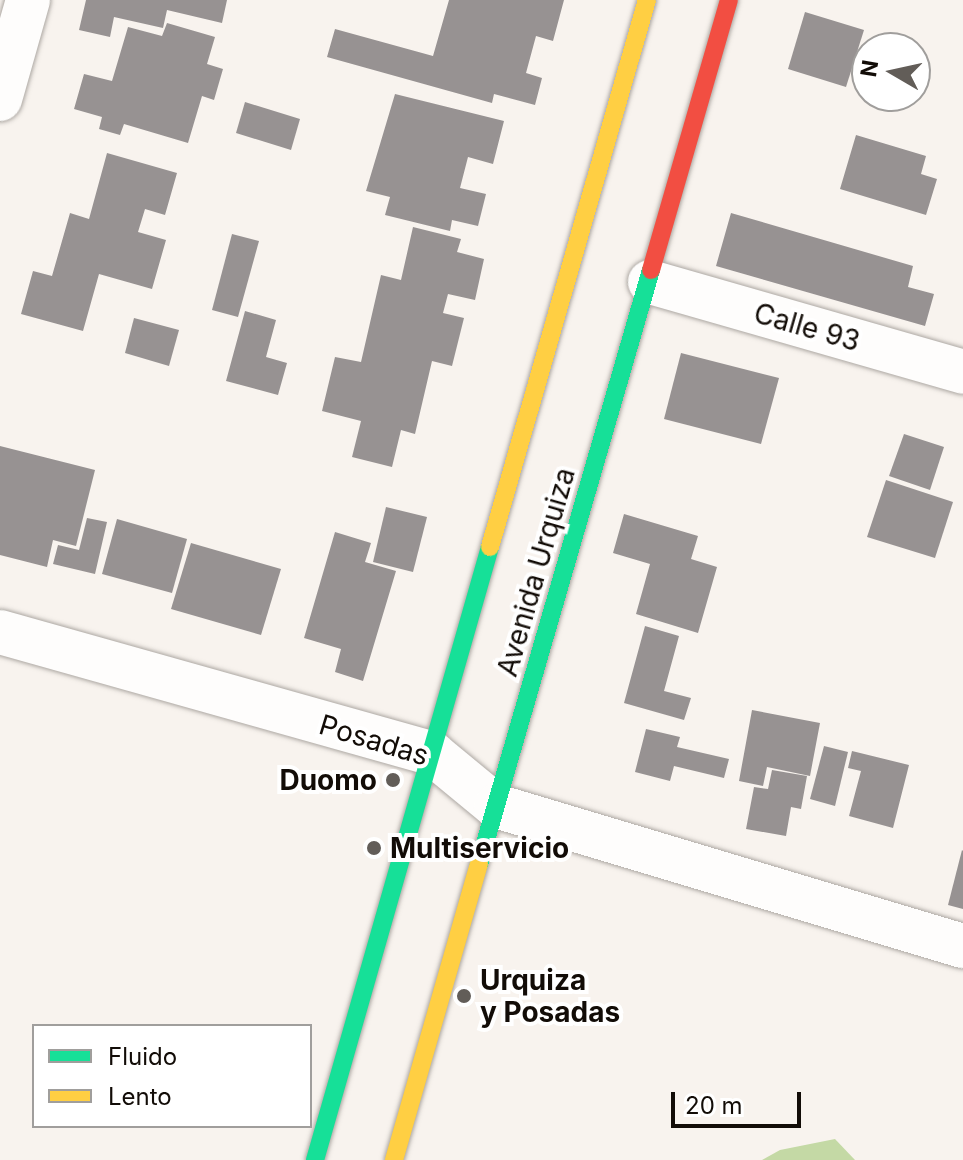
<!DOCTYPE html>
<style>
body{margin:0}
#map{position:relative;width:963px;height:1160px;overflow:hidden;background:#f8f3ee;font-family:Inter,sans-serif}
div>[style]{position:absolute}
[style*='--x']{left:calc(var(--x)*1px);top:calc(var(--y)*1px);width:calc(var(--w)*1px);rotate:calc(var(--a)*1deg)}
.forest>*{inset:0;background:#c4d9a5}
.building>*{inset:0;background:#979292}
.roads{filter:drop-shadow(0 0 2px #ada8a3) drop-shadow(0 0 2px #ada8a3)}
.street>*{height:44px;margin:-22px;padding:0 22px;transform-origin:22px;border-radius:22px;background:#fefdfc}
.fast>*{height:18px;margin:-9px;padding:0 9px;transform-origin:9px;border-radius:9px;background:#16e098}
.slow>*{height:18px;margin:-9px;padding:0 9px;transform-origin:9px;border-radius:9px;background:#ffcf43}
.jam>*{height:18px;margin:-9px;padding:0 9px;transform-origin:9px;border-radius:9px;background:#f24e42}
.dots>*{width:22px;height:22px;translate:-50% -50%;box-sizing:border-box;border:4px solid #fff;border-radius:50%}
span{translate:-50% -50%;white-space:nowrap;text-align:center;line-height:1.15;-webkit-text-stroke:8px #fff;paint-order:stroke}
.street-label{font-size:28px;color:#120c07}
.poi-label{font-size:28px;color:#120c07;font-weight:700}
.right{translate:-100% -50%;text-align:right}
.left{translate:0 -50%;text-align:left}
.legend{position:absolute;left:32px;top:1024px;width:280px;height:104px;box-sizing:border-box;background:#fff;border:2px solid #a09e9c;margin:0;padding:10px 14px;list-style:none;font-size:24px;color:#120c07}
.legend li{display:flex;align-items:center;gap:16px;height:40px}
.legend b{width:40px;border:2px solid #a09e9c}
.north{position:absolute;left:851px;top:32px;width:80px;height:80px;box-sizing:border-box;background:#fff;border:2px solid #a09e9c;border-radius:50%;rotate:279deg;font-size:22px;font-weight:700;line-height:32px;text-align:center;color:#120c07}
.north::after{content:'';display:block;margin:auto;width:28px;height:36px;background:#625d58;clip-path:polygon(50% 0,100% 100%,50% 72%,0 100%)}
.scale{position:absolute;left:671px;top:1092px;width:130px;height:36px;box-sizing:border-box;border:4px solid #120c07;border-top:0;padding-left:10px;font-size:24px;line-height:28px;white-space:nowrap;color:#120c07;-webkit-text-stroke:6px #fff;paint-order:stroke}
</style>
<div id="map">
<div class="forest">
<i style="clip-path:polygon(835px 1139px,855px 1160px,762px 1160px,780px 1150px)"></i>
</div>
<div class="building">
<i style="clip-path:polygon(86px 0,227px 0,222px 23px,167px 10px,163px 28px,114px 17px,110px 37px,79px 30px)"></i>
<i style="clip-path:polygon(449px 0,564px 0,553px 41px,536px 36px,526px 73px,542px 78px,535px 105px,494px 94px,492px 103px,327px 57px,335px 29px,433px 56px)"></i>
<i style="clip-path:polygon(805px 12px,864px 30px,846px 87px,788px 69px)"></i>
<i style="clip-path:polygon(167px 23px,215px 37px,207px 64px,223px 69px,214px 100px,202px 96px,188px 143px,124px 124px,120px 135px,99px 129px,102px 117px,74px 109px,84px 74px,112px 81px,128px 27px,162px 36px)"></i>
<i style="clip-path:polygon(395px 94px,504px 121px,493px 164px,468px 157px,460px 188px,486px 194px,478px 226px,452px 220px,450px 231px,385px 215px,390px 197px,366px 191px)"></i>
<i style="clip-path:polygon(245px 102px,300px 119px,291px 150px,236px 133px)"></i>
<i style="clip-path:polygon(856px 135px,926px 156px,921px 174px,937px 179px,926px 215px,840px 189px)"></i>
<i style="clip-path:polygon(107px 153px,177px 173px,165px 215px,145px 209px,138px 232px,166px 240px,152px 289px,99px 274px,83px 331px,21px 314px,33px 271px,52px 276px,70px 213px,89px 219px)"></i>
<i style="clip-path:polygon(731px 213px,913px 266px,908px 287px,934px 294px,925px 326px,716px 266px)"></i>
<i style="clip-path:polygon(413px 227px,461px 239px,457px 252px,484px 259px,475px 300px,448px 294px,443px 313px,464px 318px,452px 366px,432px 361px,415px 434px,401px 430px,392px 467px,352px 457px,361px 421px,322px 411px,335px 357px,361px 362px,381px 275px,401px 280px)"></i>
<i style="clip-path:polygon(232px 234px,259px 241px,238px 317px,212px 310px)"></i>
<i style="clip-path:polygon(245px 311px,276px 320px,266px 357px,287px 363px,278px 395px,226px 381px)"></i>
<i style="clip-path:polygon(134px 318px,179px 330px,169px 366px,125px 353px)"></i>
<i style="clip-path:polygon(681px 353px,779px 378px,761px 444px,664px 419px)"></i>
<i style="clip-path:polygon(904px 434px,944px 447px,930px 490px,889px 476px)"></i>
<i style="clip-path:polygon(0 446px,95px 470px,76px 546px,53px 540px,47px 567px,0 555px)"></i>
<i style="clip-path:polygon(886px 480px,953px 502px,935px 558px,867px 537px)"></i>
<i style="clip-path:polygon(386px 507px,427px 517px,413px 572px,373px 562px)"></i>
<i style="clip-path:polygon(624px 514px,698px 536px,691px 559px,717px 567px,698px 633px,636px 614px,650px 564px,613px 553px)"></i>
<i style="clip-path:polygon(87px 518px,107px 522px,95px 574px,53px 564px,58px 545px,79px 550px)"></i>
<i style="clip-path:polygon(117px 519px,187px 539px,172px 593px,102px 574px)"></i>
<i style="clip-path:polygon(335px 532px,371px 543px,365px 562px,396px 571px,363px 681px,335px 672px,341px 649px,304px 638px)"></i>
<i style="clip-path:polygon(191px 543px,281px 569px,261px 635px,171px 609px)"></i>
<i style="clip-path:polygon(645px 626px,679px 636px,664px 691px,691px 698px,684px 720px,624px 703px)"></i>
<i style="clip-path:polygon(752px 710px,820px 723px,810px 776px,767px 767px,763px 786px,739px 781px)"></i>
<i style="clip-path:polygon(646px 729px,680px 737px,677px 747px,729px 759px,724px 778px,674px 766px,670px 781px,635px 772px)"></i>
<i style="clip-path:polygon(824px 746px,848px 752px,835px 806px,810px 799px)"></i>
<i style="clip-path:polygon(852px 751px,909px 765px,893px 828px,849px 816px,861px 771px,848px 768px)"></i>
<i style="clip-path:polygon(772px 770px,807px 776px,801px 809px,791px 807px,786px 836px,746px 829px,754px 787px,768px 789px)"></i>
<i style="clip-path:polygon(962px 850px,963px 851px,963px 909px,948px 905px)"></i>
</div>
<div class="roads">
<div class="street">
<i style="--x:0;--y:99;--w:103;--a:-74.2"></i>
<i style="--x:650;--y:282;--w:326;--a:16"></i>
<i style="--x:0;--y:632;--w:450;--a:15.7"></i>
<i style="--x:433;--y:754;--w:82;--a:39.5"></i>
<i style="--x:496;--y:806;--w:488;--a:16.7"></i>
</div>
<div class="fast">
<i style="--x:479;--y:864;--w:618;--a:-73.85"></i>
<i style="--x:315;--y:1160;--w:637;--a:-74.07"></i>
</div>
<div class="slow">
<i style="--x:490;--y:547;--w:569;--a:-73.99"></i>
<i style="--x:394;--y:1160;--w:308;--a:-74"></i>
</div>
<div class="jam">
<i style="--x:651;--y:270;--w:281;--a:-73.9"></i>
</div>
</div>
<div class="dots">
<i style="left:393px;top:780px;background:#625d58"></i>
<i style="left:374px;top:848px;background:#625d58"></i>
<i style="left:464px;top:996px;background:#625d58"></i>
</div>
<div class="street-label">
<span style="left:807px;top:327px;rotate:16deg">Calle 93</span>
<span style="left:536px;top:572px;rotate:-74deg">Avenida Urquiza</span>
<span style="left:374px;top:740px;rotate:17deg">Posadas</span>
</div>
<div class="poi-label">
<span class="right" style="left:377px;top:780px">Duomo</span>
<span class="left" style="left:390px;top:848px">Multiservicio</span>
<span class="left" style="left:480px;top:996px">Urquiza<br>y Posadas</span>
</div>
<ul class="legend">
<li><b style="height:10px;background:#16e098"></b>Fluido</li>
<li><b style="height:10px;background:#ffcf43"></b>Lento</li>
</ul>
<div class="north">N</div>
<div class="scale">20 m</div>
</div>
